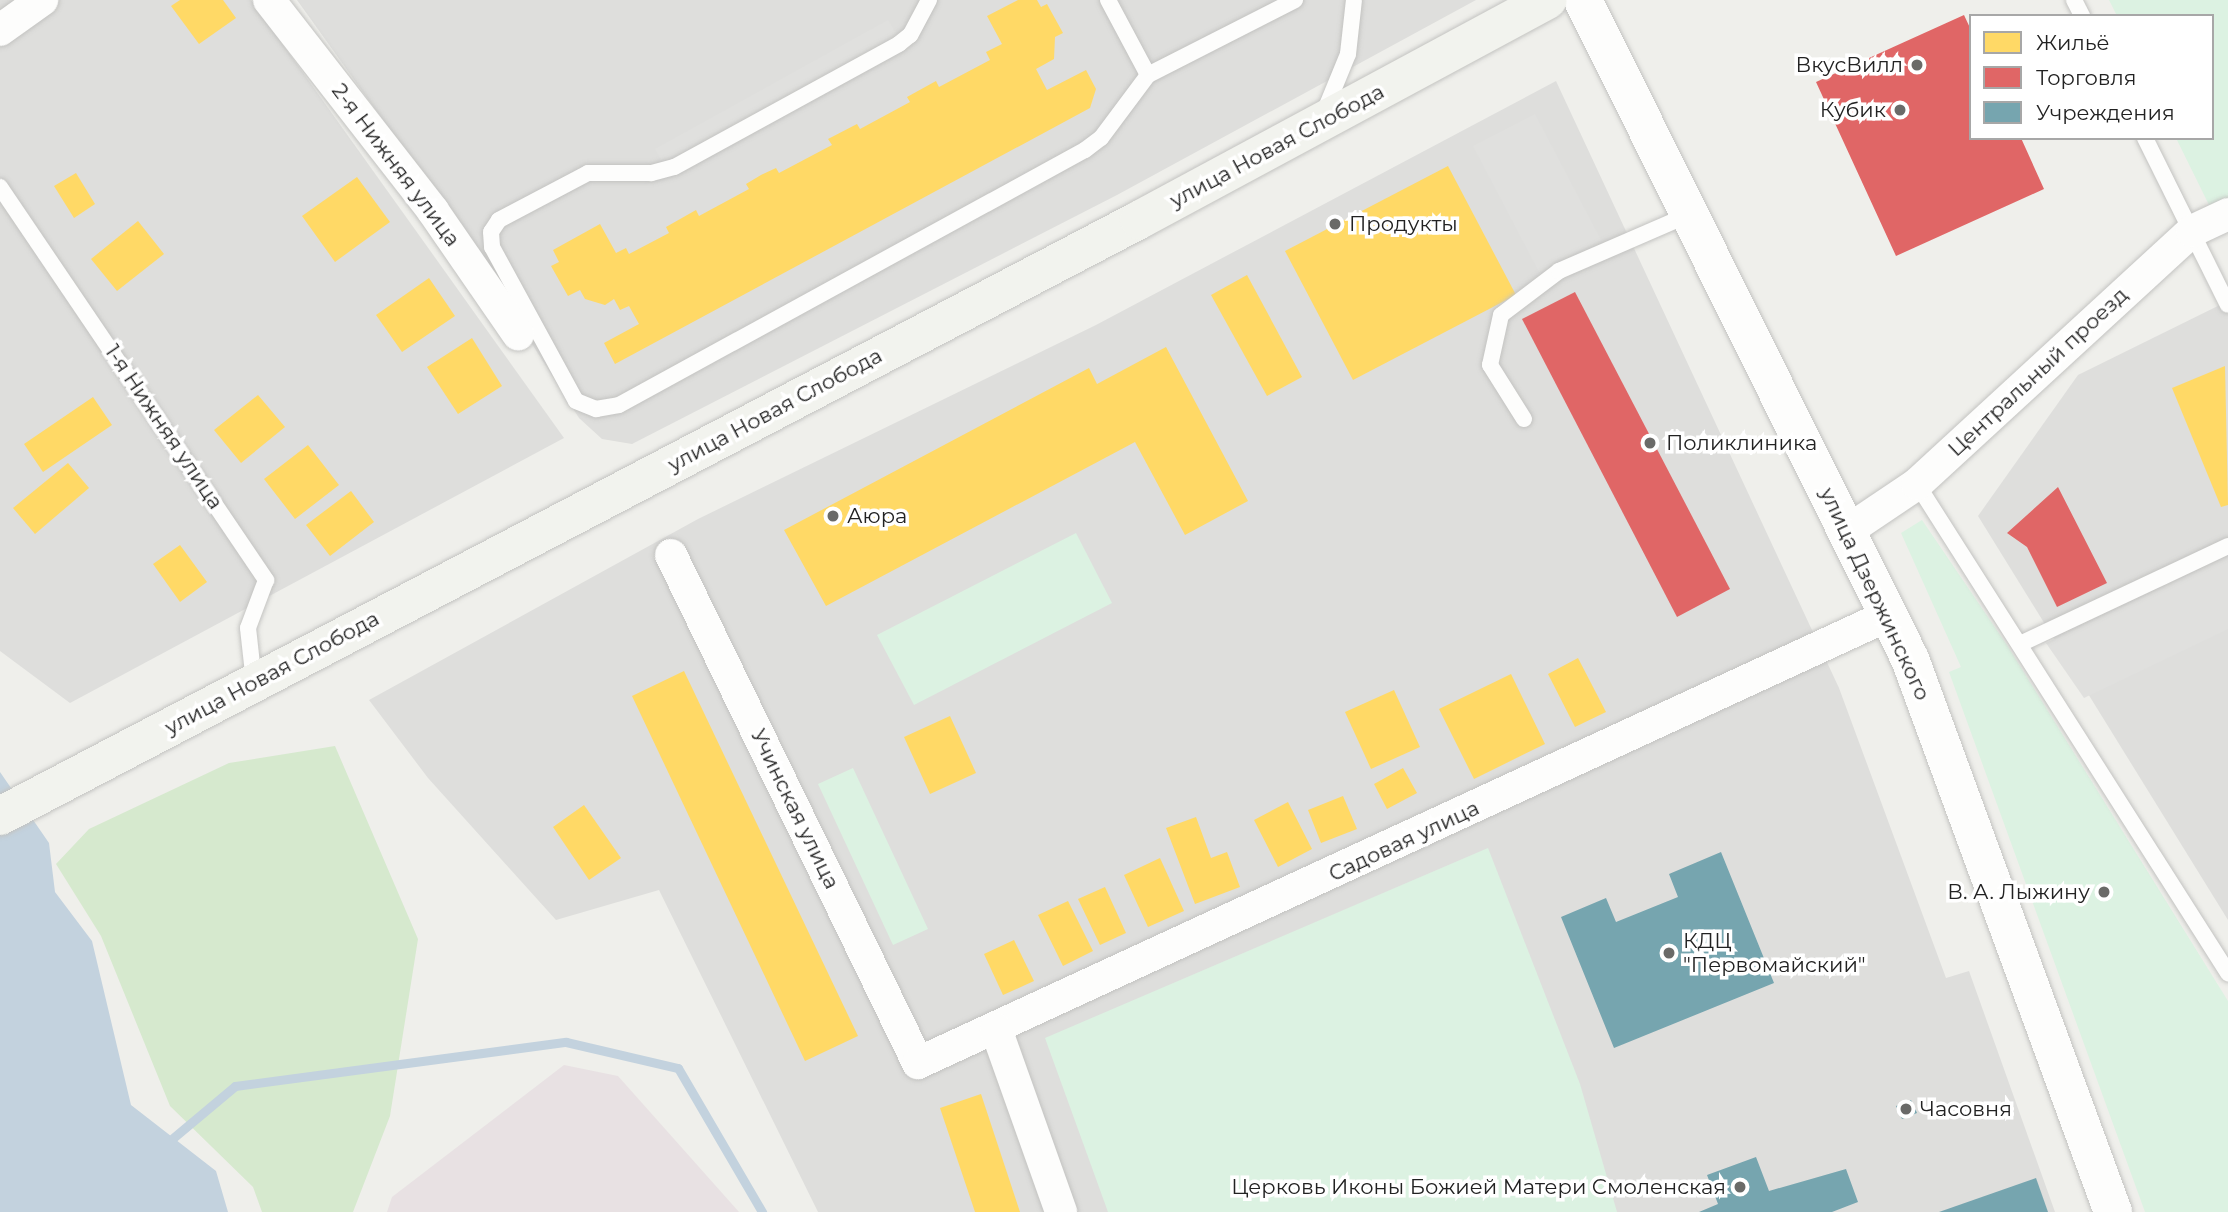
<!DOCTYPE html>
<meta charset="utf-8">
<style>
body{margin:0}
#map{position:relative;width:2228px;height:1212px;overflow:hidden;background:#efefeb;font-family:Montserrat,sans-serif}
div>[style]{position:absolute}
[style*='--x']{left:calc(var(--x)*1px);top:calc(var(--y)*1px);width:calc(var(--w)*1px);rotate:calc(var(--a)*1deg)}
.residential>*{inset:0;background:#dededc}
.industrial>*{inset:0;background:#e8e1e3}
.grass>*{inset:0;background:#d6e9ce}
.park>*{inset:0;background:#dcf2e2}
.parking>*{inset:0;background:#e0e0de}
.water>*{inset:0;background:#c3d2de}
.homes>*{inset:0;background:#ffd966}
.shops>*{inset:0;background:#e06666}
.public>*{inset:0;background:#76a5af}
.stream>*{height:9px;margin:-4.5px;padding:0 4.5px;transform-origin:4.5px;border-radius:4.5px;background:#c3d2de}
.roads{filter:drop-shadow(0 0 2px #c3c3c1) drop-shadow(0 0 2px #c3c3c1)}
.service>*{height:16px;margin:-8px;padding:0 8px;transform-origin:8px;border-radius:8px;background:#fdfdfc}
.minor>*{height:32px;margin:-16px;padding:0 16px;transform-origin:16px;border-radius:16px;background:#fdfdfc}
.tertiary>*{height:38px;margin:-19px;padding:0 19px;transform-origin:19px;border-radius:19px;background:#fdfdfc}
.secondary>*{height:38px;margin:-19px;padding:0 19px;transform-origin:19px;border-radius:19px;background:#f2f3ee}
.dots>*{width:19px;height:19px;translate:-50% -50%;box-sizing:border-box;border:4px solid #fff;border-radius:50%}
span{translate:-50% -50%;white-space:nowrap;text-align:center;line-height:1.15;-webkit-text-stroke:7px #fff;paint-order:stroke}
.poi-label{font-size:21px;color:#222}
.right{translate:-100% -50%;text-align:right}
.left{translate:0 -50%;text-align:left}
.street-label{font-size:21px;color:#222}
.legend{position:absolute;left:1969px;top:14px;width:245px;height:126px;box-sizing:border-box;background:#fff;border:2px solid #a7a7a7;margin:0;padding:9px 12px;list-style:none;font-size:21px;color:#222}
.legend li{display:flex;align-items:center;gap:14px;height:35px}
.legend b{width:35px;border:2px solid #a7a7a7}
</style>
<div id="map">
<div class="residential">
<i style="clip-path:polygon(0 0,251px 0,564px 438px,70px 703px,0 651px)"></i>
<i style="clip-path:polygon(297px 0,1476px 0,1117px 195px,632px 444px,602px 439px,579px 418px,441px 201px)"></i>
<i style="clip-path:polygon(1556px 81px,1839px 688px,1946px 978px,1969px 971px,2055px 1212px,818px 1212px,659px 890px,556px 920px,428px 778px,369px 700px,698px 519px,1096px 325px)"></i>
<i style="clip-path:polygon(2228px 301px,2228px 920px,1978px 516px,2078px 375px)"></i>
</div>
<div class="industrial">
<i style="clip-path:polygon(564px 1065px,618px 1076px,739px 1212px,387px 1212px,392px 1197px)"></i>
</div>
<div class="grass">
<i style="clip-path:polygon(335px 746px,418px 939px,390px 1116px,353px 1212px,262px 1212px,253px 1187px,170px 1106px,101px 936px,56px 864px,89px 829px,229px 763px)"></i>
</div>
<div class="park">
<i style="clip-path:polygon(2109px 0,2228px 0,2228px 199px,2210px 207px,2176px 138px,2212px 138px,2212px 16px,2117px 16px)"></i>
<i style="clip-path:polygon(1922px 520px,2007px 645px,2228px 1001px,2228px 1212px,2145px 1212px,1949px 672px,1961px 667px,1901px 533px)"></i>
<i style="clip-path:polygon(1076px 533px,1112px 603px,914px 705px,877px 635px)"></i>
<i style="clip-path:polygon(853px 768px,928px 929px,893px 945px,818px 784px)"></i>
<i style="clip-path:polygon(1488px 848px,1580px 1084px,1617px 1212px,1108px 1212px,1045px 1038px)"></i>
</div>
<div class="parking">
<i style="clip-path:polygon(888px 20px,899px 38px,665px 167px,655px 149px)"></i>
<i style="clip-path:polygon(1535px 114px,1601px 240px,1539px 272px,1473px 146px)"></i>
<i style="clip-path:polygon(2228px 556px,2228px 629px,2084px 698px,2046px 643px)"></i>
</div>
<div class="water">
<i style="clip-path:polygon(0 772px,49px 843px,55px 892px,92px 941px,131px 1105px,216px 1171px,228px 1212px,0 1212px)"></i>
</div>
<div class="homes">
<i style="clip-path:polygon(180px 0,223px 0,236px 18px,199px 44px,171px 6px)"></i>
<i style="clip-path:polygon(1018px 0,1037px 0,1041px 7px,1047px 4px,1063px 33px,1055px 37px,1054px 59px,1036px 69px,1047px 90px,1086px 70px,1096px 89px,1090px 108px,615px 364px,604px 343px,639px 324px,629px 306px,620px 310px,614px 299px,605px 305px,585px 299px,580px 290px,568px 296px,551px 266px,559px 262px,553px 250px,600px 224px,616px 253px,626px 248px,629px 254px,669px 233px,666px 227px,696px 210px,699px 216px,749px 189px,746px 184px,761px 175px,776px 168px,779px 173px,832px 145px,828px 139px,857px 124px,860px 129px,910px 102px,907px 97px,936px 81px,939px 87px,990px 60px,986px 52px,1002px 44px,987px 16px)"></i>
<i style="clip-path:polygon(1448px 166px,1516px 295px,1353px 380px,1285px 251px)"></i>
<i style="clip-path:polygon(76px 173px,95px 204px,74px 218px,54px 186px)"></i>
<i style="clip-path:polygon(357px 177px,390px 222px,335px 262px,302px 216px)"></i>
<i style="clip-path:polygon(138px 221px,164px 254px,117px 291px,91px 259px)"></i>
<i style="clip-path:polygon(1247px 275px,1302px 377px,1267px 396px,1211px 295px)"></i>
<i style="clip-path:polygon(429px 278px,455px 316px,402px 352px,376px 315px)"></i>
<i style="clip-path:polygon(472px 338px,502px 386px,458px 414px,427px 367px)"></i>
<i style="clip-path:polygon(1166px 347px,1248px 501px,1185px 535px,1135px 442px,826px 606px,784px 530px,1089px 368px,1097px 384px)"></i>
<i style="clip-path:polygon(2225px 366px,2228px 505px,2221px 507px,2172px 388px)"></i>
<i style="clip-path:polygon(258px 395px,285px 427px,241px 463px,214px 430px)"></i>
<i style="clip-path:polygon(93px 397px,112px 425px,43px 472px,24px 444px)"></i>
<i style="clip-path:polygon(308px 445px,339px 485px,295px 519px,264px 479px)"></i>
<i style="clip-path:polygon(68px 463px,89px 488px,35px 534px,13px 508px)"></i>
<i style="clip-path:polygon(351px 491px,374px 522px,330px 556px,306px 525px)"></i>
<i style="clip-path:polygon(180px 545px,207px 582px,180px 602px,153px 564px)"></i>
<i style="clip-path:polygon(1578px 658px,1606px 712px,1575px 727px,1548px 674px)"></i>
<i style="clip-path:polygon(684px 671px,858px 1036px,805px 1061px,632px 696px)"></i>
<i style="clip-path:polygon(1511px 674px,1545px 744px,1474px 779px,1439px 709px)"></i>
<i style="clip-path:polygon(1394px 690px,1420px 747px,1371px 769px,1345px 712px)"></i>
<i style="clip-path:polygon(950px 716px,976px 773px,930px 794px,904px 737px)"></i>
<i style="clip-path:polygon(1403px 768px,1417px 793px,1387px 809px,1374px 784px)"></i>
<i style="clip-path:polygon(1343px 796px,1357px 829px,1321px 843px,1308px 810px)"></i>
<i style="clip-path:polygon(1288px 802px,1312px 849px,1278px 867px,1254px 820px)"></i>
<i style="clip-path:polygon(584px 805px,621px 858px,589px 880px,553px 827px)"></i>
<i style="clip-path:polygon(1196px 817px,1211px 858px,1227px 852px,1240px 887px,1195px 904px,1166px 828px)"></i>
<i style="clip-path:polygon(1160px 858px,1184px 911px,1148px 927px,1124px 875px)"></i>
<i style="clip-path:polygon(1105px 887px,1126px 933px,1100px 945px,1078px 899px)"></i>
<i style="clip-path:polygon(1068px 901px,1093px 951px,1063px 966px,1038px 915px)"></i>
<i style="clip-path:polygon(1014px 940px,1034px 981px,1003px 995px,984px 954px)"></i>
<i style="clip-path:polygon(981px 1094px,1020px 1212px,975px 1212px,940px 1108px)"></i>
</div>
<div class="shops">
<i style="clip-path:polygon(1964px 15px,1971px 30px,1971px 138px,2021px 138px,2044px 189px,1896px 256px,1816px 82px)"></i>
<i style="clip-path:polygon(1575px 292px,1730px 589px,1677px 617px,1522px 319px)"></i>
<i style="clip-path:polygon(2058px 487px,2107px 583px,2057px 607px,2027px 547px,2007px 533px)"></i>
</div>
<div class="public">
<i style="clip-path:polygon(1721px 852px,1774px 983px,1614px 1048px,1561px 917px,1606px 898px,1616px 922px,1678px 897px,1669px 874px)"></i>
<i style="clip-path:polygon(1911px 1100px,1917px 1113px,1902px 1119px,1896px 1106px)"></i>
<i style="clip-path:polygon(1756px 1157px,1769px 1191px,1846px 1169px,1858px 1202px,1832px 1212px,1699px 1212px,1718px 1204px,1707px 1175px)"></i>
<i style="clip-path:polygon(2036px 1178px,2048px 1212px,1939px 1212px)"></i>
</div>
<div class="stream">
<i style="--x:173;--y:1138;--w:81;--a:-40"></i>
<i style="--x:235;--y:1086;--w:334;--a:-7.6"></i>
<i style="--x:566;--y:1042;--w:115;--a:13.1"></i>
<i style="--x:678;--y:1068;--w:167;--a:59.7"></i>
</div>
<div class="roads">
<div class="service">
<i style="--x:929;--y:0;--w:40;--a:118"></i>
<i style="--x:910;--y:35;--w:14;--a:141"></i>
<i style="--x:899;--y:44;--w:256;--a:151.3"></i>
<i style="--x:674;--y:167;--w:24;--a:165"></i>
<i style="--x:651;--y:173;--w:63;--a:180"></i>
<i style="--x:588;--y:173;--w:101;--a:152.2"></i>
<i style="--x:499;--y:220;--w:14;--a:124"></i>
<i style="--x:491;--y:232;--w:15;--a:86"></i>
<i style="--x:492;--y:247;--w:175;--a:61.4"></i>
<i style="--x:576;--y:401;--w:22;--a:22"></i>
<i style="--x:596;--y:409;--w:23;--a:-10"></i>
<i style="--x:619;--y:405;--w:531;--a:-28.69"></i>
<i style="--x:1085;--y:150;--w:20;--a:-37"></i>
<i style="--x:1101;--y:138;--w:79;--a:-53.3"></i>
<i style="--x:1108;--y:0;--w:85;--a:61.9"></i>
<i style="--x:1148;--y:75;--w:165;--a:-27"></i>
<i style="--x:2074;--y:0;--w:18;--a:63"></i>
<i style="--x:1323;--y:115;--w:66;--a:-67.7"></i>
<i style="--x:1348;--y:54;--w:54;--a:-83.7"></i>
<i style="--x:2145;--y:138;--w:186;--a:63.6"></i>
<i style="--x:0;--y:187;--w:475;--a:55.9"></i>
<i style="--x:266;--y:580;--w:51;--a:110.6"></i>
<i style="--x:248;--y:628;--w:54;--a:83.7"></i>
<i style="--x:1524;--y:419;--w:64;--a:-122.2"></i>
<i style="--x:1490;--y:365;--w:51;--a:-77.6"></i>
<i style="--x:1501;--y:315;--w:73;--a:-37.2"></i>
<i style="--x:1559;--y:271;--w:143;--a:-23.5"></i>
<i style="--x:1917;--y:484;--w:580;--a:57.54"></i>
<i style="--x:2020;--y:644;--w:230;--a:-25.2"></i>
</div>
<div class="minor">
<i style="--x:269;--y:0;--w:267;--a:52.1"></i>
<i style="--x:433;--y:211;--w:150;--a:55.4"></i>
<i style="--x:0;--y:30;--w:52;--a:-35.5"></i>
<i style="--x:1847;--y:531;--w:84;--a:-33.9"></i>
<i style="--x:1917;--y:484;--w:374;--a:-42.6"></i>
<i style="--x:2192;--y:231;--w:40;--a:-25"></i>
<i style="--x:671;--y:555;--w:565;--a:64.07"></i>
<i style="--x:918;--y:1063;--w:1069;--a:-24.77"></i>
<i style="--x:996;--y:1029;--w:194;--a:70.4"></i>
</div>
<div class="tertiary">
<i style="--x:1583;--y:0;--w:736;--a:63.61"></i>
<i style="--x:1910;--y:659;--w:589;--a:69.84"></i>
</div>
<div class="secondary">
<i style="--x:0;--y:816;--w:1286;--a:-27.62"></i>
<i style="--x:1139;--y:220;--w:464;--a:-28.3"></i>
</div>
</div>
<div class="dots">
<i style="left:1917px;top:65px;background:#6a6a68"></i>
<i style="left:1900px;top:110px;background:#6a6a68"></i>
<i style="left:1335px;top:224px;background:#6a6a68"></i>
<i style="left:1650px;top:443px;background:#6a6a68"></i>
<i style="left:833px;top:516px;background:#6a6a68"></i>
<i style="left:2104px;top:892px;background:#6a6a68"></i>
<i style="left:1669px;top:953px;background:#6a6a68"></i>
<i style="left:1906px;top:1109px;background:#6a6a68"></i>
<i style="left:1740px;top:1187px;background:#6a6a68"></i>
</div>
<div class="poi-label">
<span class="right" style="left:1903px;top:65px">ВкусВилл</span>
<span class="right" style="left:1886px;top:110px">Кубик</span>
<span class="left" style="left:1349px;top:224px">Продукты</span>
<span class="left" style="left:1666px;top:443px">Поликлиника</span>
<span class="left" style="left:847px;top:516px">Аюра</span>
<span class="right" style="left:2090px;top:892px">В. А. Лыжину</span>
<span class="left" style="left:1683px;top:953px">КДЦ<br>"Первомайский"</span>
<span class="left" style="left:1920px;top:1109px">Часовня</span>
<span class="right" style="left:1726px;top:1187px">Церковь Иконы Божией Матери Смоленская</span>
</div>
<div class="street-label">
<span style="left:1277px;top:146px;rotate:-28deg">улица Новая Слобода</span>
<span style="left:396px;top:165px;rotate:53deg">2-я Нижняя улица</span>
<span style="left:2038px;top:372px;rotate:-43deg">Центральный проезд</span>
<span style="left:775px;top:410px;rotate:-28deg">улица Новая Слобода</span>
<span style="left:164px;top:427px;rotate:56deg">1-я Нижняя улица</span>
<span style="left:1875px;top:594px;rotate:65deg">улица Дзержинского</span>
<span style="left:272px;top:673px;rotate:-28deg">улица Новая Слобода</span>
<span style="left:795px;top:809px;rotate:64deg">Учинская улица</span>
<span style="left:1404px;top:841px;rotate:-25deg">Садовая улица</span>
</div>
<ul class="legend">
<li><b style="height:19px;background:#ffd966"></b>Жильё</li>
<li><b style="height:19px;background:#e06666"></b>Торговля</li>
<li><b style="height:19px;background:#76a5af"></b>Учреждения</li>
</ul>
</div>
